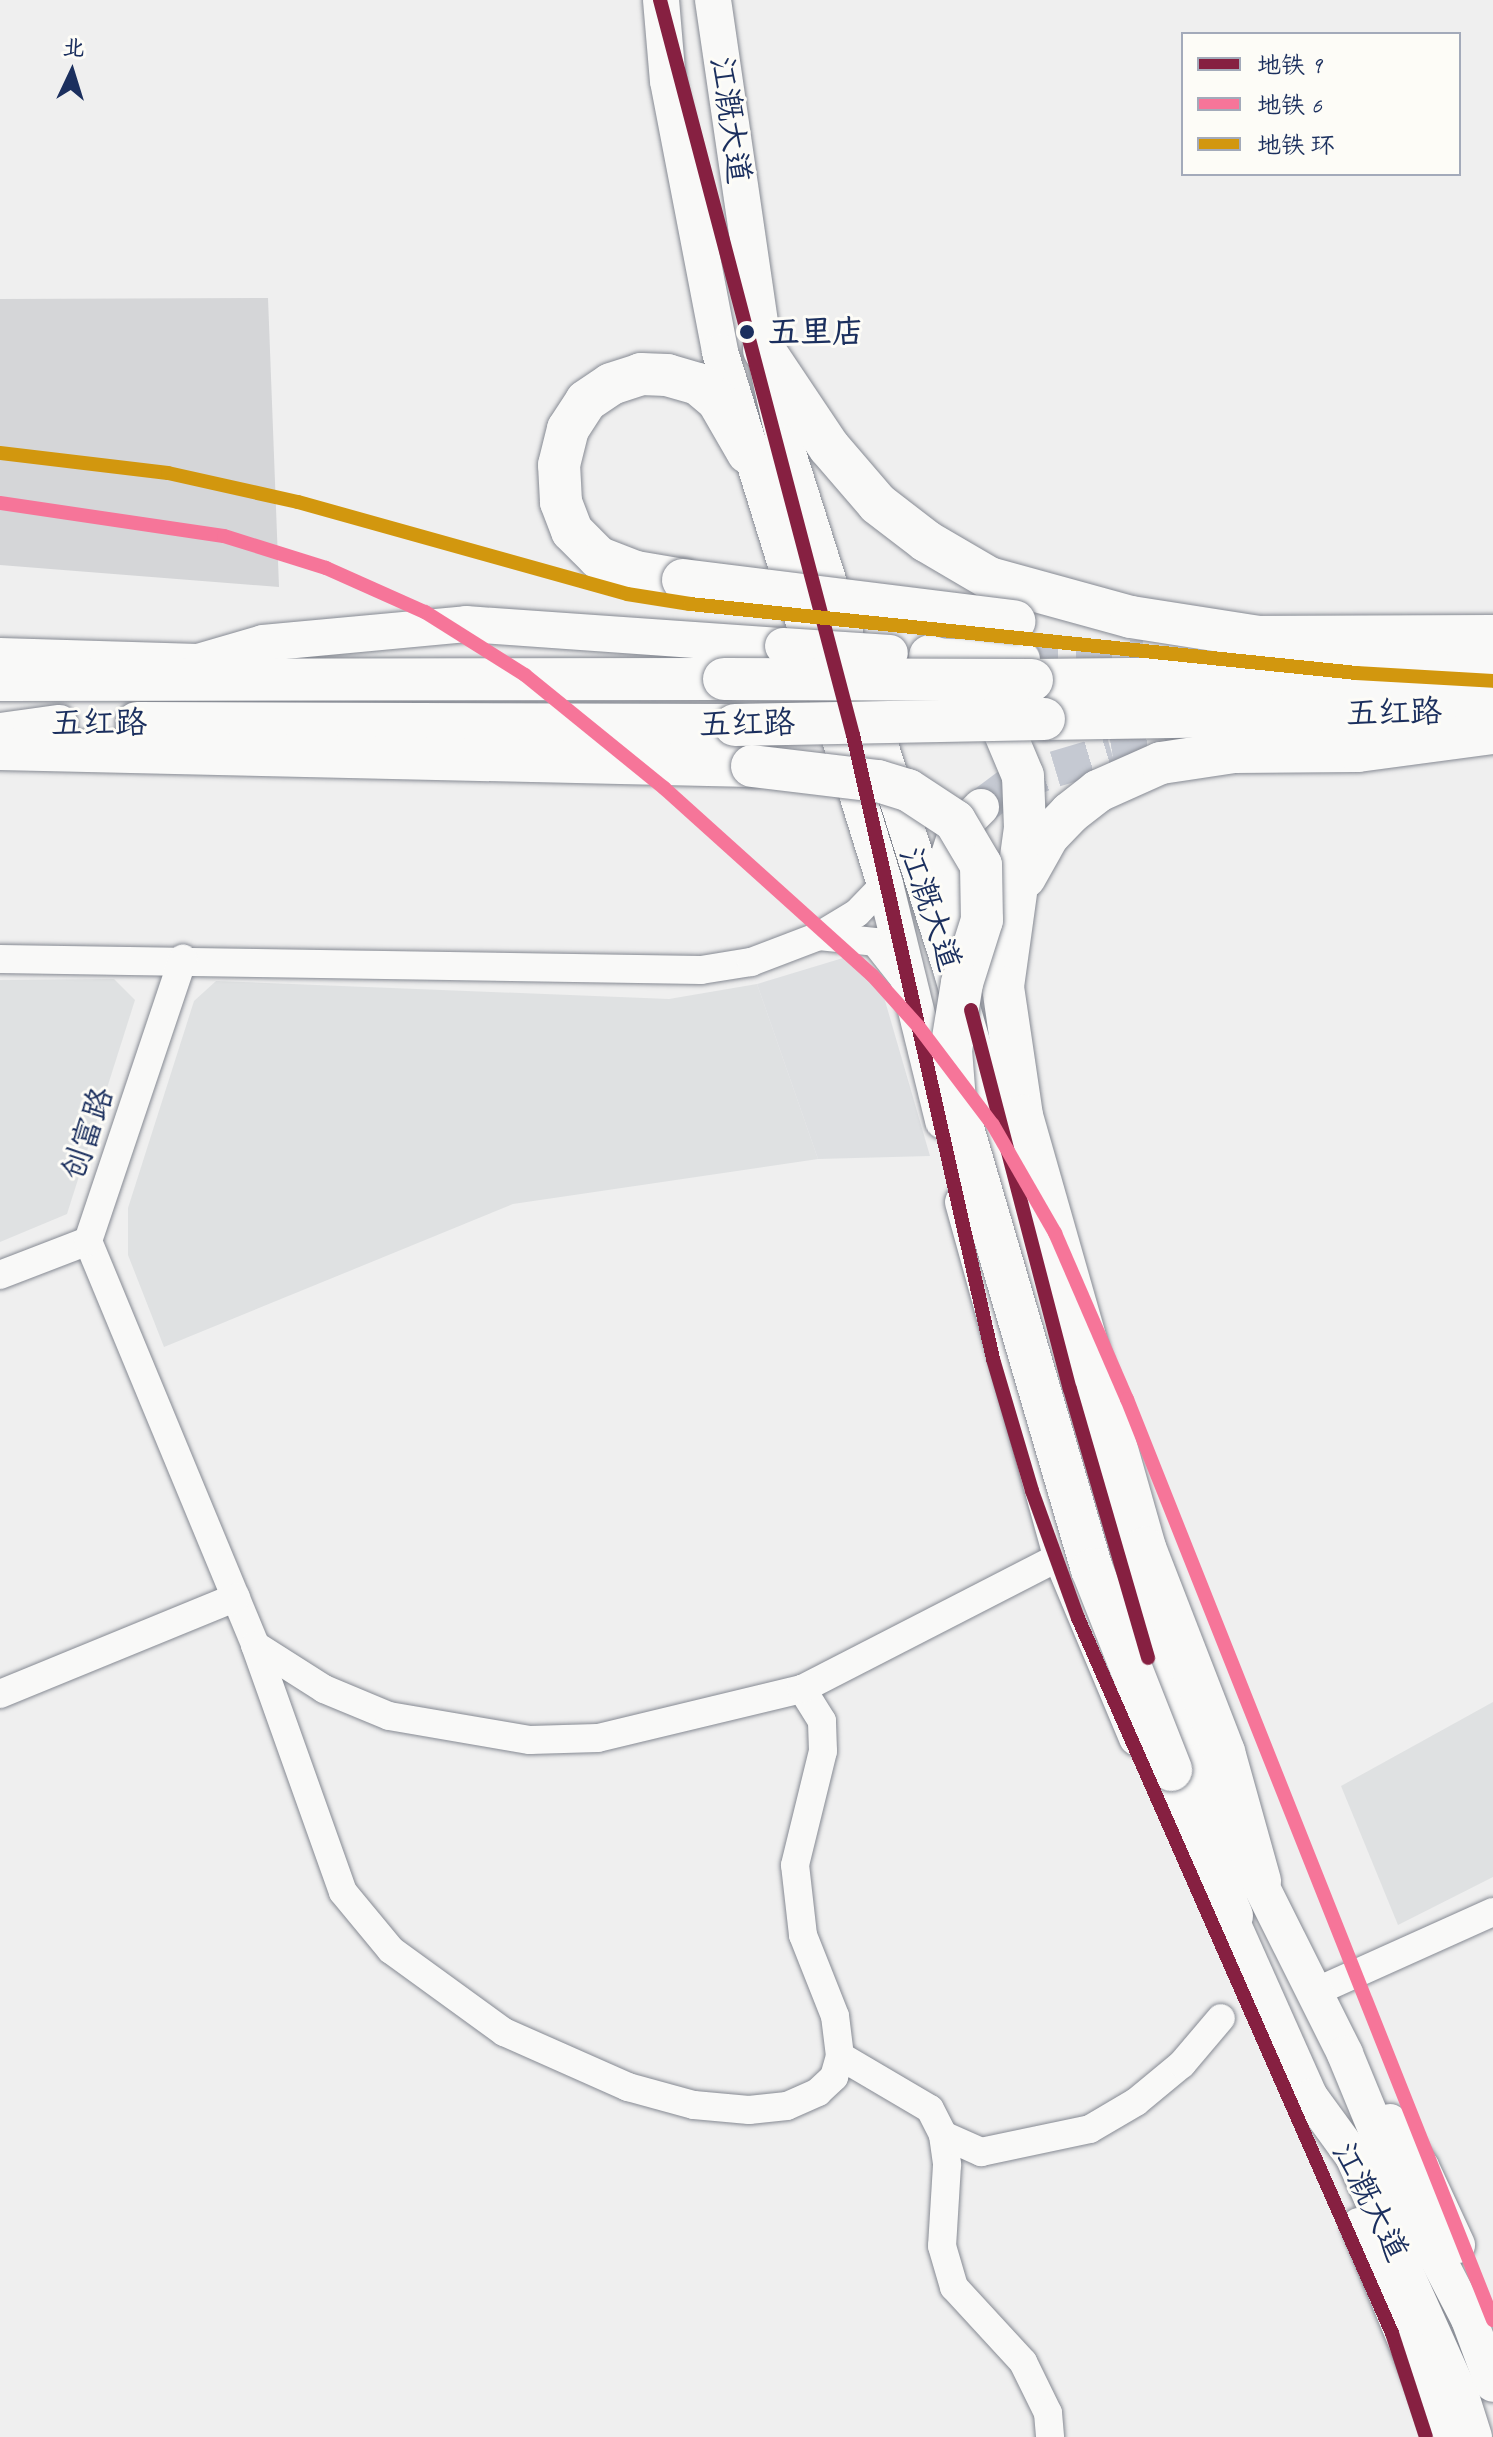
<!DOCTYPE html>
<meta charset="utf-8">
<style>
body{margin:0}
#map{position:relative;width:1493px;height:2437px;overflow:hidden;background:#efefef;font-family:Caveat,"LXGW WenKai TC",sans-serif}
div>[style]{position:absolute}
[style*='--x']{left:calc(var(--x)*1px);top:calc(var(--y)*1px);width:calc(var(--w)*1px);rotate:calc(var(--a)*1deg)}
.built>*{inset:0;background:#dfe1e2}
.green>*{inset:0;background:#dee0e2}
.building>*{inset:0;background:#d5d6d8}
.major-tunnel>*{height:36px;margin-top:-18px;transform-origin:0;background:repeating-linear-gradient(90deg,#c5c9d2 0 36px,transparent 0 54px)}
.roads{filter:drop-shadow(0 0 2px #868a93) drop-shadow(0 0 2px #868a93)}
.minor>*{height:28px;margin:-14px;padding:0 14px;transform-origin:14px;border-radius:14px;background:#f9f9f8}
.major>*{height:36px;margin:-18px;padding:0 18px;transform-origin:18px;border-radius:18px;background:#f9f9f8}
.highway>*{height:42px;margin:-21px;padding:0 21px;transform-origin:21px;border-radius:21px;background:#f9f9f8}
.bridges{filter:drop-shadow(0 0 2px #868a93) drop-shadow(0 0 2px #868a93)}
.major-bridge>*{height:36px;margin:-18px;padding:0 18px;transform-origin:18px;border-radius:18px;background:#f9f9f8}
.highway-bridge>*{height:42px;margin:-21px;padding:0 21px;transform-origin:21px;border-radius:21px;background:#f9f9f8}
.metro-1>*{height:14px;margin:-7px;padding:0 7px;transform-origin:7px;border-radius:7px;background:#862041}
.metro-2>*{height:14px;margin:-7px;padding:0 7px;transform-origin:7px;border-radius:7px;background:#f67599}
.metro-3>*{height:14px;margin:-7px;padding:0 7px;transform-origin:7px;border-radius:7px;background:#d2970e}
.dots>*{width:22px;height:22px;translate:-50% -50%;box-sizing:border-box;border:4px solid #fdfcf7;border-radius:50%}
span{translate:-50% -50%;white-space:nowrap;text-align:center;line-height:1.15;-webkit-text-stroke:6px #fdfcf7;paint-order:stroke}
.street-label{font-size:32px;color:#1b2f5e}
.stop-label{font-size:32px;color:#1b2f5e;font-weight:700}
.left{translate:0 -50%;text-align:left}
.legend{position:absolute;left:1181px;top:32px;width:280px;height:144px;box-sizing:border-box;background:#fdfcf7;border:2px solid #a3aaba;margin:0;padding:10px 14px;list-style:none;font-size:24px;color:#1b2f5e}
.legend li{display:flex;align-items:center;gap:16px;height:40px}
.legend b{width:40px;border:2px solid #a3aaba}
.north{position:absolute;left:32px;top:32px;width:80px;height:80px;-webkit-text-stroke:6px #fdfcf7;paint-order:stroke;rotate:4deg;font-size:22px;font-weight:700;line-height:32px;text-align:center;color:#1b2f5e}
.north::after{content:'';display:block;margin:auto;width:28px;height:36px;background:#1b2f5e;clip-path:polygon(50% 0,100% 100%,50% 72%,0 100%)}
</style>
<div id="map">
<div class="built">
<i style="clip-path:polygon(114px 979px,135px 1000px,67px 1214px,0 1242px,0 980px)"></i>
<i style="clip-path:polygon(216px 981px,669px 999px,757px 984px,818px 1159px,513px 1204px,164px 1347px,128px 1255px,128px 1208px,194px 1001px)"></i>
<i style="clip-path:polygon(1493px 1702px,1493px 1877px,1398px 1925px,1341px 1786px)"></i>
</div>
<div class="green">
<i style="clip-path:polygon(843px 958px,856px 960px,879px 980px,930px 1156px,818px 1159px,757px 984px)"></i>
</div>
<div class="building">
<i style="clip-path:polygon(268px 298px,279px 587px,0 565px,0 299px)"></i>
</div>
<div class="major-tunnel">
<i style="--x:1022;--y:659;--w:121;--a:-0.5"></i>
<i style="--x:981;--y:807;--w:35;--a:-37"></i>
<i style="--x:1009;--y:786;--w:49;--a:-20.3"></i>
<i style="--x:1055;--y:769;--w:59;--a:-16.6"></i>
<i style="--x:1112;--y:752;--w:123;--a:-9.8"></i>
</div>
<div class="roads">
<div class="minor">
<i style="--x:885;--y:884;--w:40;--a:134"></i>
<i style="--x:857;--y:913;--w:44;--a:148.8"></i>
<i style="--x:819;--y:936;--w:56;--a:6.1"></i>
<i style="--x:875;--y:942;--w:47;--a:51.9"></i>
<i style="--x:0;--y:959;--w:701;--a:0.9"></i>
<i style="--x:701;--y:970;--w:51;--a:-9.1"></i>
<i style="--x:751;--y:962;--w:73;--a:-20.9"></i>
<i style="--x:88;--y:1241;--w:437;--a:67.5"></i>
<i style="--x:255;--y:1645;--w:262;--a:70.4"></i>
<i style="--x:343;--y:1892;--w:75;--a:50.4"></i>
<i style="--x:391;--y:1950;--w:140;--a:36"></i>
<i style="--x:504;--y:2032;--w:136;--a:23.9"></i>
<i style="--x:628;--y:2087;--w:68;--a:15.3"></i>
<i style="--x:694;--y:2105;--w:55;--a:5.2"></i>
<i style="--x:749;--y:2110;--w:38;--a:-6"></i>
<i style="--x:787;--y:2106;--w:34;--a:-24"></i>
<i style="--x:818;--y:2092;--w:22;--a:-43"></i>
<i style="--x:834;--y:2077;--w:22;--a:-74"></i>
<i style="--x:840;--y:2056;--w:40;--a:-97.1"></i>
<i style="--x:835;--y:2016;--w:87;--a:-111.6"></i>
<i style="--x:803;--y:1935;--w:70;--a:-96.5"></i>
<i style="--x:795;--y:1865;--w:117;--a:-76.2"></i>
<i style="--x:823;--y:1751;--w:30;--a:-92"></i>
<i style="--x:822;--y:1721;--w:38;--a:-122"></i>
<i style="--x:0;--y:1275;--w:94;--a:-21.1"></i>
<i style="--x:88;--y:1241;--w:298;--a:-71.4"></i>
<i style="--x:255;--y:1645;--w:82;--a:32.5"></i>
<i style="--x:324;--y:1689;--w:70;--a:22.6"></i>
<i style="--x:389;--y:1716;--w:143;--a:9.7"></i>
<i style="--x:530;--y:1740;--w:68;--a:-1.7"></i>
<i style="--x:598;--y:1738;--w:210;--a:-13.5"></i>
<i style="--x:802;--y:1689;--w:291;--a:-27.2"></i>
<i style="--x:0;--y:1694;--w:255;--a:-22.3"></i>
<i style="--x:1315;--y:1992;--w:195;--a:-24.2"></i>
<i style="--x:840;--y:2056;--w:104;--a:30.5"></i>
<i style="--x:930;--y:2109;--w:29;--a:63"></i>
<i style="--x:943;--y:2135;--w:30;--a:82"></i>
<i style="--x:947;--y:2165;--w:81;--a:93.5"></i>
<i style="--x:942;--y:2246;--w:43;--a:73.7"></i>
<i style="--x:954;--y:2287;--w:102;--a:47.4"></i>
<i style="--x:1023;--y:2362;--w:57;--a:63.9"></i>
<i style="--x:1048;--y:2413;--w:24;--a:85"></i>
<i style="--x:943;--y:2135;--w:42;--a:24.1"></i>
<i style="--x:981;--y:2152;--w:111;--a:-11.9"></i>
<i style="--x:1090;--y:2129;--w:53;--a:-30.4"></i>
<i style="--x:1136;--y:2102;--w:60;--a:-39.6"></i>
<i style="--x:1182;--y:2064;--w:60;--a:-49.7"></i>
</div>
<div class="major">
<i style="--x:661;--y:0;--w:81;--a:85.1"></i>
<i style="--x:668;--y:81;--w:276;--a:79.1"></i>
<i style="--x:720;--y:352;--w:557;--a:72.77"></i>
<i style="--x:885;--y:884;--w:244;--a:76.2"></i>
<i style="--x:713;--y:0;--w:354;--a:81.7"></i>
<i style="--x:764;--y:350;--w:96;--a:77.4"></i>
<i style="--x:785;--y:444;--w:551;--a:72.45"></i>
<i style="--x:951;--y:969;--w:617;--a:73.91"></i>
<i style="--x:1122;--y:1562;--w:214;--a:68.9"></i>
<i style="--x:1199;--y:1762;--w:326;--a:63.4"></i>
<i style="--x:1345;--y:2054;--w:136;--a:67.6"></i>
<i style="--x:1397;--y:2180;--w:157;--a:62.6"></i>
<i style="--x:1469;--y:2319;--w:69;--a:69.7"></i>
<i style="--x:0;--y:656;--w:198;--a:1.7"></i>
<i style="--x:198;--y:662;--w:68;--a:-16.3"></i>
<i style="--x:263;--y:643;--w:204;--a:-5.3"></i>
<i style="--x:466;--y:624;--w:318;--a:4"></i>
<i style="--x:932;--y:656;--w:90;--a:1.9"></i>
<i style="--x:0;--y:731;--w:60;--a:-7.7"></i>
<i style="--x:946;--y:931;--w:73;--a:-88.4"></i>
<i style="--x:948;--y:858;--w:28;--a:-72"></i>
<i style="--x:957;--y:831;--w:34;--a:-45"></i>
<i style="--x:963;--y:1202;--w:367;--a:74.5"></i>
<i style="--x:1061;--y:1556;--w:197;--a:67.3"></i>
<i style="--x:1219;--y:1893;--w:223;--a:66"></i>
<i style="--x:1310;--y:2097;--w:73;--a:53.9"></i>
<i style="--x:1353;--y:2156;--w:263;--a:65.8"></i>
<i style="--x:1461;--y:2396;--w:43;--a:72.4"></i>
<i style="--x:1390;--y:2122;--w:55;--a:55.4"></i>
<i style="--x:1421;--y:2167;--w:86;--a:65.2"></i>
<i style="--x:1359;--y:2226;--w:228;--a:67.8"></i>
</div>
<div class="highway">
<i style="--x:764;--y:350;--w:117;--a:56.2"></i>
<i style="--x:829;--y:447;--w:75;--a:49.3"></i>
<i style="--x:878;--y:504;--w:61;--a:37.6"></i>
<i style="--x:926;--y:541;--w:73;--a:30.4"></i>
<i style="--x:989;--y:578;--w:147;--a:15.4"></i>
<i style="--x:1131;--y:617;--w:136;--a:8.9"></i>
<i style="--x:683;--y:580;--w:48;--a:-170.3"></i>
<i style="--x:636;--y:572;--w:40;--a:-159"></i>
<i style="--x:599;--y:558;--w:38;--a:-135"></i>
<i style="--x:572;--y:531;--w:31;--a:-111"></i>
<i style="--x:561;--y:502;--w:37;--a:-93"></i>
<i style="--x:559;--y:465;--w:37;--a:-76"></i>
<i style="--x:568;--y:429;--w:33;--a:-57"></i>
<i style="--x:586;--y:401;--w:30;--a:-34"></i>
<i style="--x:611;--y:384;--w:32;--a:-18"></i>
<i style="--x:641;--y:374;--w:26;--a:2"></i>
<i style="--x:667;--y:375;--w:32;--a:16"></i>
<i style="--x:698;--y:384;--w:26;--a:40"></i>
<i style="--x:718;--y:401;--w:60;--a:60"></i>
<i style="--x:1238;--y:637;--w:255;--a:-0.2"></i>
<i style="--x:930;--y:656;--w:30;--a:20"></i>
<i style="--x:958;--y:666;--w:36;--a:38"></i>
<i style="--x:986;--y:688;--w:95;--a:67.2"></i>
<i style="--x:1023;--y:776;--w:52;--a:87.8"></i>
<i style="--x:1025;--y:828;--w:161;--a:97.9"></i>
<i style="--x:1003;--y:987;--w:130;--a:81.6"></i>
<i style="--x:1022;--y:1116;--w:449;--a:74.1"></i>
<i style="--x:1145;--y:1548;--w:219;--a:68.8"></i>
<i style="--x:1224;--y:1752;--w:134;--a:74.4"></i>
<i style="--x:0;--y:680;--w:724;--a:-0.08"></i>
<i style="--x:1032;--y:680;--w:461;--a:-0.6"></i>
<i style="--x:1044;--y:719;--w:449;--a:-0.9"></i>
<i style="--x:137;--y:723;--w:598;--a:0.19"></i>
<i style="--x:0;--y:749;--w:752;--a:1.3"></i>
<i style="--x:1025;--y:877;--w:47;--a:-60.7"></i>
<i style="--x:1048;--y:836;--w:32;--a:-46"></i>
<i style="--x:1070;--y:813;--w:36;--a:-38"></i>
<i style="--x:1098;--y:791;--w:69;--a:-24"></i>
<i style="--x:1161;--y:763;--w:74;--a:-8.6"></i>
<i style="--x:1234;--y:752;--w:124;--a:-0.5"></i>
<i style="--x:1358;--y:751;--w:136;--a:-7.6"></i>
<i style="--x:1171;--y:1770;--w:158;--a:67.3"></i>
</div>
</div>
<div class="bridges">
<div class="major-bridge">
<i style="--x:783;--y:646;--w:107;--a:3.7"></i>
</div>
<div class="highway-bridge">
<i style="--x:683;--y:580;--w:334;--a:7.1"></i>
<i style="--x:724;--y:679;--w:308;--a:0.2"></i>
<i style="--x:735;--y:725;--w:309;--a:-1.1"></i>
<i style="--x:752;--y:766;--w:127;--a:6.8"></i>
<i style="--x:878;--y:781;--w:31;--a:17"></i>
<i style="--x:908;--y:790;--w:56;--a:33.4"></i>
<i style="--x:955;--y:821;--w:51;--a:59.4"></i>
<i style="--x:981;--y:865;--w:55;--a:89"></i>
<i style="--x:982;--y:920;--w:66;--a:107.6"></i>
<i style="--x:962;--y:983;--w:68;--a:99.3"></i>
<i style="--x:951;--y:1050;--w:51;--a:85.5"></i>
<i style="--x:955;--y:1101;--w:488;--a:73.7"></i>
<i style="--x:1092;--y:1569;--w:216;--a:68.5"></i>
</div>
</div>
<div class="metro-1">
<i style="--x:660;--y:0;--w:760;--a:75.29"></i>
<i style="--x:853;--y:735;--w:640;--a:77.35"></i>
<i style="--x:993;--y:1359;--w:138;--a:73.5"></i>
<i style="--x:1032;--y:1491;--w:135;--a:70.1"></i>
<i style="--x:1078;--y:1618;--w:781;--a:66.29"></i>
<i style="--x:1392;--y:2333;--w:109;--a:71.9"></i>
<i style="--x:971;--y:1010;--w:392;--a:75.4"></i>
<i style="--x:1070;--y:1389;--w:280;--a:73.8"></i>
</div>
<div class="metro-2">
<i style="--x:0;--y:503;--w:226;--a:8.4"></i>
<i style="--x:224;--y:536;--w:107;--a:17.4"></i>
<i style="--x:326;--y:568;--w:108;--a:24"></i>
<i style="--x:425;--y:612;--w:118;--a:32.2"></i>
<i style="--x:525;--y:675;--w:179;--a:39.1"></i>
<i style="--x:664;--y:788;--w:280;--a:42"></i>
<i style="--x:872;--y:975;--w:69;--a:48"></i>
<i style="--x:918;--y:1026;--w:124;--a:52.9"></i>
<i style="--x:993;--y:1125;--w:125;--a:60.1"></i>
<i style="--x:1055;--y:1233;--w:181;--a:66.6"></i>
<i style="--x:1127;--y:1399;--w:991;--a:68.33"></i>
</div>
<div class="metro-3">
<i style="--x:0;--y:453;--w:169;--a:6.8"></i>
<i style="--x:168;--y:473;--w:133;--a:12.6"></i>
<i style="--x:298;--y:502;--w:342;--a:15.6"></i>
<i style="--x:627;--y:594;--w:64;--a:9"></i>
<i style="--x:690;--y:604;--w:670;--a:5.91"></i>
<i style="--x:1356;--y:673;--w:137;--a:3.3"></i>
</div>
<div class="dots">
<i style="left:747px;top:332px;background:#1b2f5e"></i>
</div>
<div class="street-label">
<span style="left:730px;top:120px;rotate:82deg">江溉大道</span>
<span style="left:1394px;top:713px;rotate:-1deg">五红路</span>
<span style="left:99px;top:723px">五红路</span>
<span style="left:747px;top:724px;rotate:-1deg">五红路</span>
<span style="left:930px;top:909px;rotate:71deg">江溉大道</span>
<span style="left:88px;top:1134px;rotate:-71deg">创富路</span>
<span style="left:1370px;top:2202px;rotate:63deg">江溉大道</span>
</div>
<div class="stop-label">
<span class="left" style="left:768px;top:332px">五里店</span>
</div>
<ul class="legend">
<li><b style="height:10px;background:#862041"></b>地铁 9</li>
<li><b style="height:10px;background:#f67599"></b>地铁 6</li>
<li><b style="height:10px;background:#d2970e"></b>地铁 环</li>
</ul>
<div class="north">北</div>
</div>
